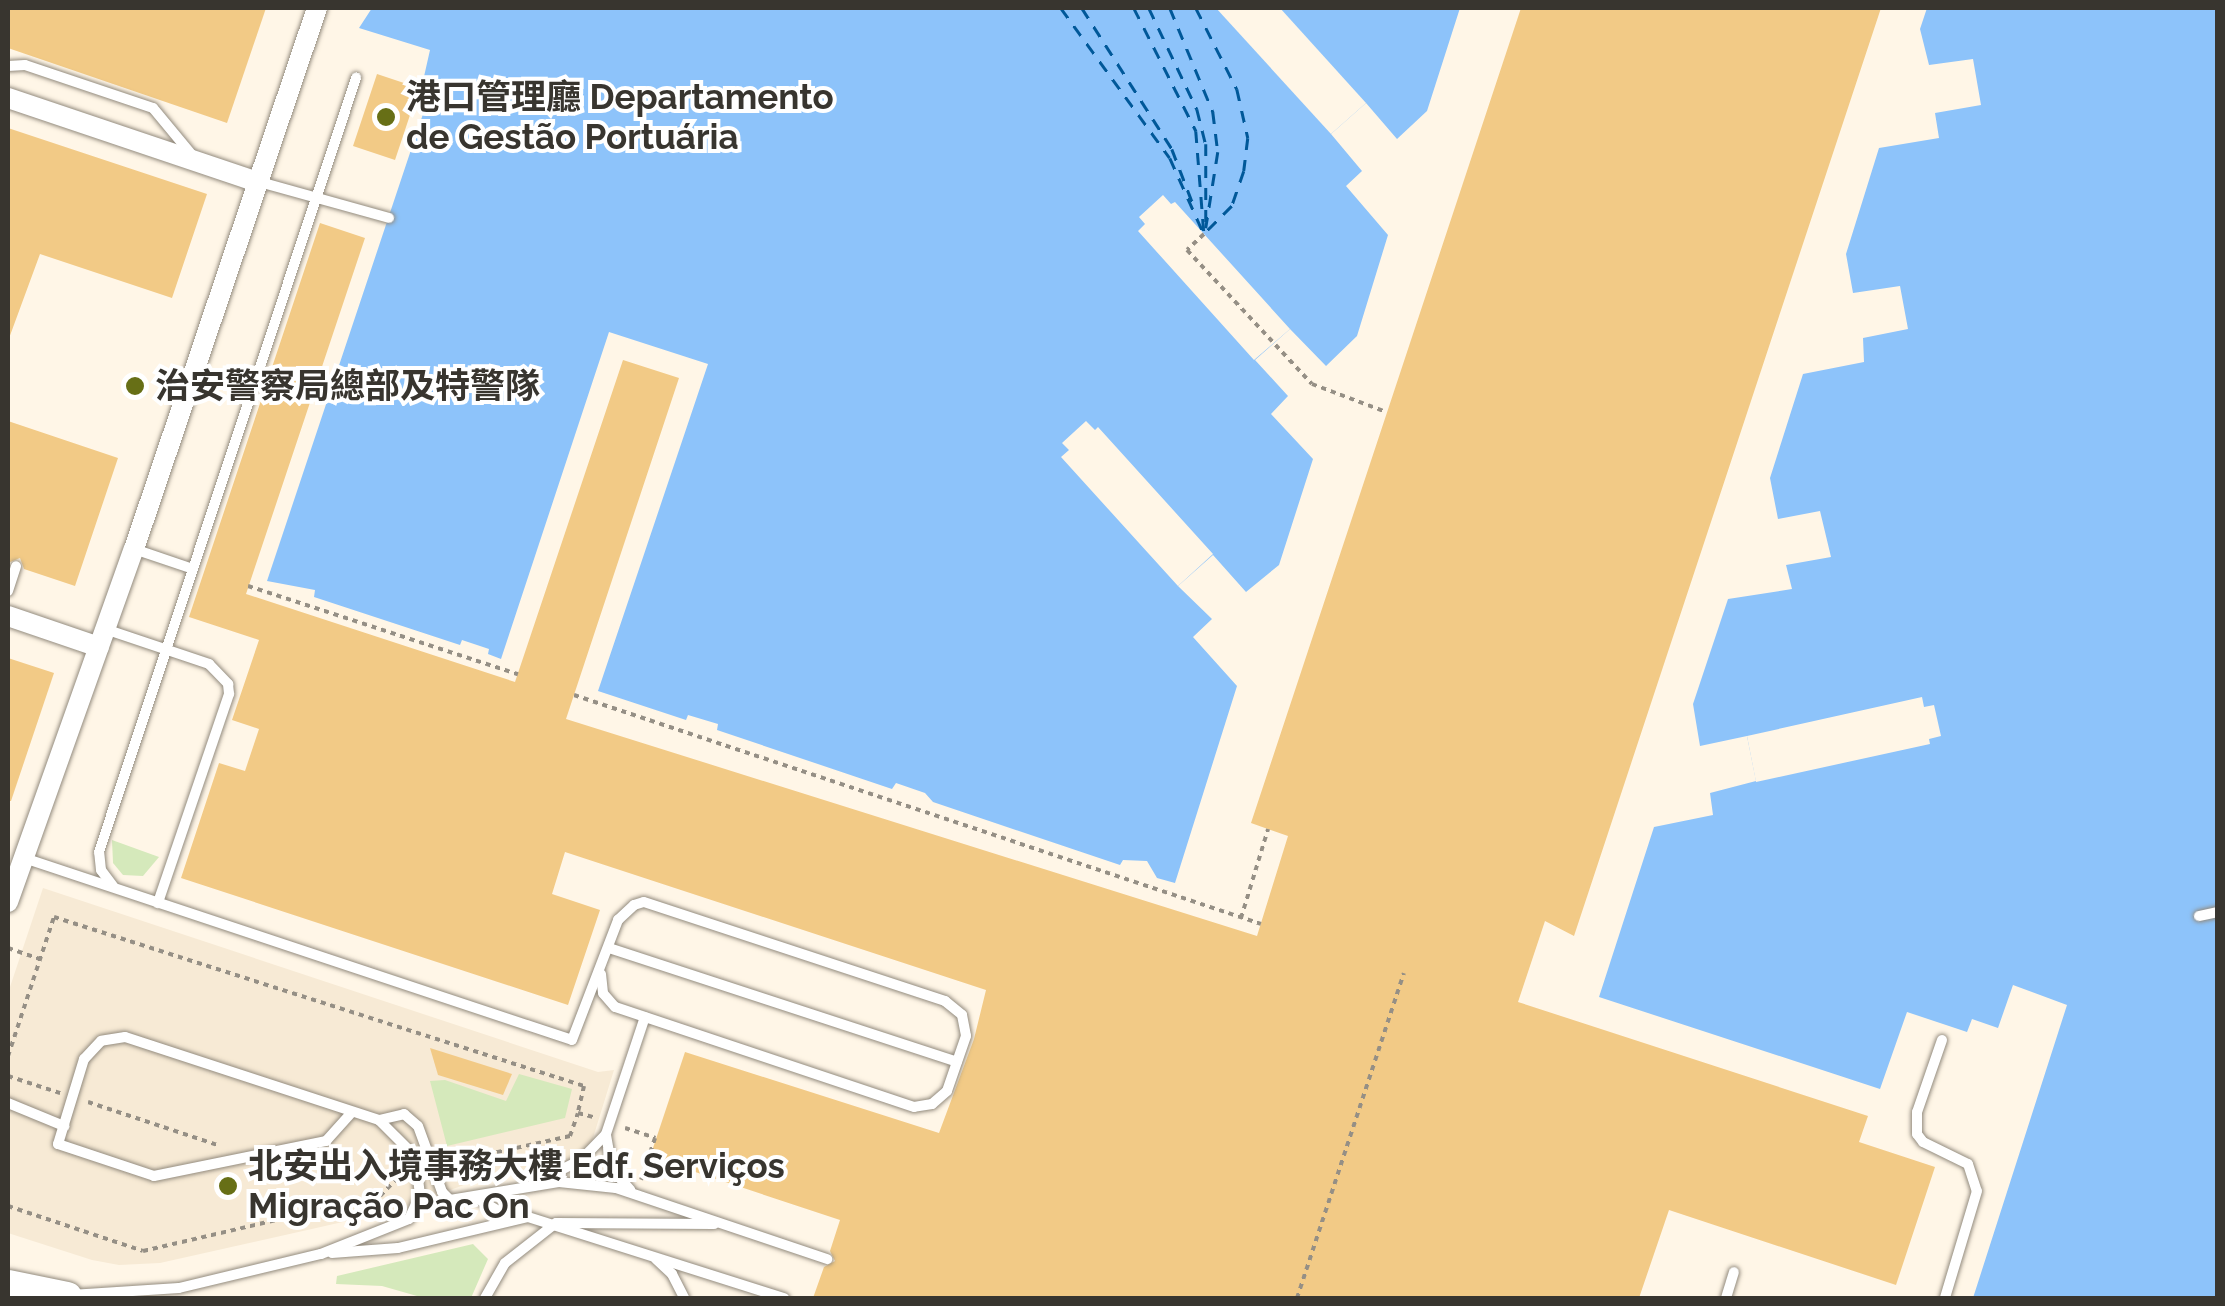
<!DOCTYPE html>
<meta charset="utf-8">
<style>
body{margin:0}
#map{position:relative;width:2225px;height:1306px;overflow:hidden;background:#fff6e7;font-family:Raleway,"Noto Sans SC",sans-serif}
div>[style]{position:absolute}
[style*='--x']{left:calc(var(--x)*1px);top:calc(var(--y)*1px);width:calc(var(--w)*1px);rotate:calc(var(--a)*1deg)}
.built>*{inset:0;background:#f7ead5}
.green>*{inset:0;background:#d5e9bb}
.water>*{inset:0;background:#8dc3fa}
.pier>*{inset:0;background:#fff6e7}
.ferry>*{height:2.5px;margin-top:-1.25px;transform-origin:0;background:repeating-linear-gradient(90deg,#005899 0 12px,transparent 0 22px)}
.building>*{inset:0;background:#f2ca86}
.path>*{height:4px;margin-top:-2px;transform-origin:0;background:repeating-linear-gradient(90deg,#958f85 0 5px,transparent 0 10px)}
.roads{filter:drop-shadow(0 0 2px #938b7e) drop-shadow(0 0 2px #938b7e)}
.lane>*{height:10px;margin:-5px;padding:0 5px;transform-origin:5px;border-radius:5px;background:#fff}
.street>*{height:20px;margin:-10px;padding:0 10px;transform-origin:10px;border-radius:10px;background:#fff}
.primary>*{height:32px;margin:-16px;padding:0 16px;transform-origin:16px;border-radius:16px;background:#fff}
.dots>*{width:28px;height:28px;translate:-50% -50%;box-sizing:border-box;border:5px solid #fff;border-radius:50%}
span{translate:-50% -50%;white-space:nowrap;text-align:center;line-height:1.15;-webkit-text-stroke:8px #fff;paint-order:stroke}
.poi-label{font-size:35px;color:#38352f;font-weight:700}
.left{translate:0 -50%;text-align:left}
.frame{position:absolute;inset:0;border:10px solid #38352f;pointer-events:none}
</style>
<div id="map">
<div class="built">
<i style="clip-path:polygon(43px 888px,598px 1072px,614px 1070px,592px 1141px,571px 1161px,472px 1182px,396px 1210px,160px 1263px,119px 1265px,92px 1260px,8px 1233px,8px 993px)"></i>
</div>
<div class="green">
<i style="clip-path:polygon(112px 840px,159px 857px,143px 876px,123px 875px,113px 863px)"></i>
<i style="clip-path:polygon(519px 1074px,572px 1089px,565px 1118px,447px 1146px,430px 1081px,445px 1080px,506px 1101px)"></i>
<i style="clip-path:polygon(473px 1244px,488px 1259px,471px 1298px,424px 1298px,382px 1286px,336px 1284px,337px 1276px)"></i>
</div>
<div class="water">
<i style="clip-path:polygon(372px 8px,1460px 8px,1427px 111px,1397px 139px,1366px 103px,1331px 134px,1362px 171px,1346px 186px,1388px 235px,1357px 336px,1326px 366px,1290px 329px,1255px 360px,1288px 396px,1271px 414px,1313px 459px,1279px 565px,1246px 592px,1213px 555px,1178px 586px,1212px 619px,1193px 637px,1237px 686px,1175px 883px,1157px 878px,1147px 861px,1123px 860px,1120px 865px,933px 802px,925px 793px,896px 783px,892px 789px,717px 730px,718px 724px,688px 715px,686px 720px,598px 691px,708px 364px,609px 332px,501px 659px,488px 654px,489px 649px,462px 640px,460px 645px,314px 597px,315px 590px,267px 581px,433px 84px,423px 81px,430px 50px,359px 28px)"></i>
<i style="clip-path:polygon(1927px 8px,2217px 8px,2217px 1298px,1973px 1298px,2067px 1005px,2013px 985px,1998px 1028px,1972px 1019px,1967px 1032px,1907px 1012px,1880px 1089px,1599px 997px,1654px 827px,1713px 815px,1710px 793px,1756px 781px,1747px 736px,1700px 746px,1693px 704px,1728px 599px,1792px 589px,1786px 565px,1831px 557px,1820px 511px,1778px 519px,1770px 478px,1803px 374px,1864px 362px,1863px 338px,1908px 329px,1900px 286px,1853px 293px,1846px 254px,1879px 148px,1939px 138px,1935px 113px,1981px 105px,1973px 59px,1929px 65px,1920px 29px)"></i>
</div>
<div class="pier">
<i style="clip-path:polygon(1216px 8px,1280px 8px,1366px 103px,1331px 134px)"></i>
<i style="clip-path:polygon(1163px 195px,1171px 204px,1175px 202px,1290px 329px,1254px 360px,1138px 231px,1145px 224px,1139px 217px)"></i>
<i style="clip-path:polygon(1086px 421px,1095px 430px,1098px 427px,1213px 554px,1178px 586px,1061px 457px,1069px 450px,1062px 443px)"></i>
<i style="clip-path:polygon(1922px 697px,1924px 707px,1934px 705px,1941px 736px,1929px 739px,1930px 744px,1756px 782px,1747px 736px)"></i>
</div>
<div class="ferry">
<i style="--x:1061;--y:8;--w:185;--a:54"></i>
<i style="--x:1170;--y:158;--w:83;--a:65.9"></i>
<i style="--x:1082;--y:8;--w:167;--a:57.4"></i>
<i style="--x:1172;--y:149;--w:64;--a:69"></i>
<i style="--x:1134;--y:8;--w:138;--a:63.2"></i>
<i style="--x:1196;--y:131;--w:102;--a:85.5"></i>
<i style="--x:1149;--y:8;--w:112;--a:64.6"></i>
<i style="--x:1197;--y:109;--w:36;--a:76"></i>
<i style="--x:1206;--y:144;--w:79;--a:90"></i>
<i style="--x:1170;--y:8;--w:113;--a:67.5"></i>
<i style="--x:1213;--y:112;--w:40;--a:82.9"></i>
<i style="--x:1218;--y:152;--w:77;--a:99"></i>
<i style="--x:1196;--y:8;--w:91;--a:63.2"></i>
<i style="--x:1237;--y:89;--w:50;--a:77.3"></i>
<i style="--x:1248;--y:138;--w:33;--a:97"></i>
<i style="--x:1244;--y:171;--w:37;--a:109"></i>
<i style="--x:1232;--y:206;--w:38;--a:135"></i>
</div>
<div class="building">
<i style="clip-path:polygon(10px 8px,266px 8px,227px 123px,8px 48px)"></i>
<i style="clip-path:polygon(1521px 8px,1881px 8px,1574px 936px,1545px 921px,1518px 1002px,1868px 1116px,1859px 1142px,1935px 1167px,1896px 1285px,1669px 1210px,1639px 1298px,813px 1298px,824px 1267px,835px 1261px,830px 1251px,840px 1220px,650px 1157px,685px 1052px,939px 1133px,974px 1039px,986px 990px,565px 852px,552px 894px,600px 910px,568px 1005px,181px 878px,219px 763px,245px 771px,259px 729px,232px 720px,259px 640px,189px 617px,320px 223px,365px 238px,246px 594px,515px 682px,623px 360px,679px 378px,566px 719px,1257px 936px,1288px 836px,1251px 823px)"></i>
<i style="clip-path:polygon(377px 74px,419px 88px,395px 160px,353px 146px)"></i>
<i style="clip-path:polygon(8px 128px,207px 194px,172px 298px,40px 254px,8px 341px)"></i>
<i style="clip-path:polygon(8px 421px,118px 458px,75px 586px,24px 569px,20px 558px,8px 563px)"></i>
<i style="clip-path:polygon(8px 658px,54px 673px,11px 801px,8px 801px)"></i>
<i style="clip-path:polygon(430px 1048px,512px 1074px,503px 1095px,438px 1075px)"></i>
</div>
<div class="path">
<i style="--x:1204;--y:234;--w:23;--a:137"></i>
<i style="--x:1187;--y:250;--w:183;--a:47"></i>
<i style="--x:1312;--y:384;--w:79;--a:20.7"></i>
<i style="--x:248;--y:586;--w:284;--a:18.1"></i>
<i style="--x:574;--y:695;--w:724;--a:18.43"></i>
<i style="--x:1241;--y:918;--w:93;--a:-73.1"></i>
<i style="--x:8;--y:948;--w:34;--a:19"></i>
<i style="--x:8;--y:1056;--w:146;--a:-71.7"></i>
<i style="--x:54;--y:917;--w:556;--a:17.69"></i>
<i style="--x:584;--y:1086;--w:28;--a:103"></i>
<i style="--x:8;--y:1076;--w:55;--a:18.1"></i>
<i style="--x:88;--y:1102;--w:136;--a:18.4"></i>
<i style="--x:625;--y:1128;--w:32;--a:18"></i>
<i style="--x:655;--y:1138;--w:44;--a:108.4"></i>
<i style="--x:448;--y:1163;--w:125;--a:-12.5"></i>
<i style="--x:570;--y:1136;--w:24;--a:-71"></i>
<i style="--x:578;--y:1113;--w:16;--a:15"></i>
<i style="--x:8;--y:1206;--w:142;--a:18.4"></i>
<i style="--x:143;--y:1251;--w:243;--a:-13.1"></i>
<i style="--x:380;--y:1196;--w:29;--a:-46"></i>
<i style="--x:1297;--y:1298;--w:342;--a:-71.8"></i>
</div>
<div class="roads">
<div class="lane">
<i style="--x:8;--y:66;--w:17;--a:-3"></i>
<i style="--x:25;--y:65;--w:135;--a:18.6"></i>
<i style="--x:153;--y:108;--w:61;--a:50.3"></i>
<i style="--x:256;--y:181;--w:138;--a:15.5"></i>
<i style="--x:134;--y:549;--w:62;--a:18.7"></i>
<i style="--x:8;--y:591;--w:26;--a:-72"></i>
<i style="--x:105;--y:629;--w:110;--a:18.6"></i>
<i style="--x:209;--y:664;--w:28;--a:46"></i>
<i style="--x:228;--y:684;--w:10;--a:84"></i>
<i style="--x:229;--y:694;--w:221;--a:108.8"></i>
<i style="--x:24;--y:858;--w:577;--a:18.37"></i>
<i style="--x:572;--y:1040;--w:129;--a:-69"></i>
<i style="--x:618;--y:920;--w:22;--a:-43"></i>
<i style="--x:634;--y:905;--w:10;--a:-17"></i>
<i style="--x:644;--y:902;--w:317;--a:18.2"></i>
<i style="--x:945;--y:1001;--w:22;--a:39"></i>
<i style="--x:962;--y:1015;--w:21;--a:79"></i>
<i style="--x:966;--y:1036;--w:58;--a:109.1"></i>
<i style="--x:947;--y:1091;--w:20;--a:139"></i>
<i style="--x:932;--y:1104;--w:18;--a:171"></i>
<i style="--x:914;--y:1107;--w:315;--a:-161.5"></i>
<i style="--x:615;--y:1007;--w:18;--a:-131"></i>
<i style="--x:603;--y:993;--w:19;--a:-96"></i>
<i style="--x:113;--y:886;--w:20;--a:-127"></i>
<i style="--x:101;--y:870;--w:18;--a:-96"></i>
<i style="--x:99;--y:852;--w:816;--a:-71.63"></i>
<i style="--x:2199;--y:916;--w:19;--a:-12"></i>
<i style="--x:609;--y:948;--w:366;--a:18.1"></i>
<i style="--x:1942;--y:1040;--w:76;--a:109.1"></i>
<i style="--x:1917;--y:1112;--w:22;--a:90"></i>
<i style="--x:1917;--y:1134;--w:10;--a:53"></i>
<i style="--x:1923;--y:1142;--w:50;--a:26.1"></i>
<i style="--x:1968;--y:1164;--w:28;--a:72"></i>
<i style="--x:1977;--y:1191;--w:112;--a:106.7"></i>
<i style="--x:8;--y:1103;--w:61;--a:22.3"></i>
<i style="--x:379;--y:1120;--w:26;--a:-13"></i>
<i style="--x:404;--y:1114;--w:18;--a:41"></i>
<i style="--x:418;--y:1126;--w:70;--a:70"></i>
<i style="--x:442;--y:1192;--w:11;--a:45"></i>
<i style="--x:450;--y:1200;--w:110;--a:-9.4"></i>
<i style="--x:559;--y:1182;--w:57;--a:6"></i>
<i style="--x:616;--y:1188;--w:223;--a:18.6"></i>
<i style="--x:606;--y:1135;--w:35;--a:80"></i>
<i style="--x:612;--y:1169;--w:28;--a:49"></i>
<i style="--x:537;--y:1182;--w:49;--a:-26.6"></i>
<i style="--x:581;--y:1160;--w:36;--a:-46"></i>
<i style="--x:606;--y:1134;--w:123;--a:-71.6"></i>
<i style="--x:478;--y:1199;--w:38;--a:30"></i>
<i style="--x:332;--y:1253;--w:66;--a:-4.3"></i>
<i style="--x:398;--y:1248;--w:134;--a:-13.4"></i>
<i style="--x:528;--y:1217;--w:269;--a:17.6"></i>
<i style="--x:656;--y:1259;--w:22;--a:43"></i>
<i style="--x:672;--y:1274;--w:27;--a:63"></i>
<i style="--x:71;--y:1295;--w:108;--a:-3.7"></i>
<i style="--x:179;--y:1288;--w:146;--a:-13.5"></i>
<i style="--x:321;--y:1254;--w:95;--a:-21.7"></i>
<i style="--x:409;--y:1219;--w:26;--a:-65"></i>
<i style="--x:420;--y:1195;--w:39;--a:-97"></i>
<i style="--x:415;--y:1156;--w:51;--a:-135"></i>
<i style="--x:379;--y:1120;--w:267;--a:-161.9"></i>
<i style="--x:125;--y:1037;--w:24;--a:171"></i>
<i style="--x:101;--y:1041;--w:25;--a:133"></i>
<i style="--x:84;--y:1059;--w:89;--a:107"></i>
<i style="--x:58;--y:1144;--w:101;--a:18.4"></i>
<i style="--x:154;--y:1176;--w:176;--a:-11.5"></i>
<i style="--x:326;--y:1141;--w:39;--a:-48"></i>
<i style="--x:485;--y:1298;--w:40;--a:-60.3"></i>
<i style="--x:505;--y:1263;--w:65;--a:-38.1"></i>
<i style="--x:556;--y:1223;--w:158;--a:0.4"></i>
<i style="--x:1726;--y:1298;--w:27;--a:-73"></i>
</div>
<div class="street">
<i style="--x:8;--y:98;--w:261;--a:18.6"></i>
<i style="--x:8;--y:616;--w:96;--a:18.8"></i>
<i style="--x:8;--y:902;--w:375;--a:-70.4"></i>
<i style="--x:134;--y:549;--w:571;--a:-71.31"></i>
</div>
<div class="primary">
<i style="--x:8;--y:1286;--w:60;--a:11.5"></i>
</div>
</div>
<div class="dots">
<i style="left:386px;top:117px;background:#676f16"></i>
<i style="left:135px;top:386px;background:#676f16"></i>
<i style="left:228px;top:1186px;background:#676f16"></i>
</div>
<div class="poi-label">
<span class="left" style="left:406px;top:117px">港口管理廳 Departamento<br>de Gestão Portuária</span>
<span class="left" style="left:155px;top:386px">治安警察局總部及特警隊</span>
<span class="left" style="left:248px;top:1186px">北安出入境事務大樓 Edf. Serviços<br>Migração Pac On</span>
</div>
<div class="frame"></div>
</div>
